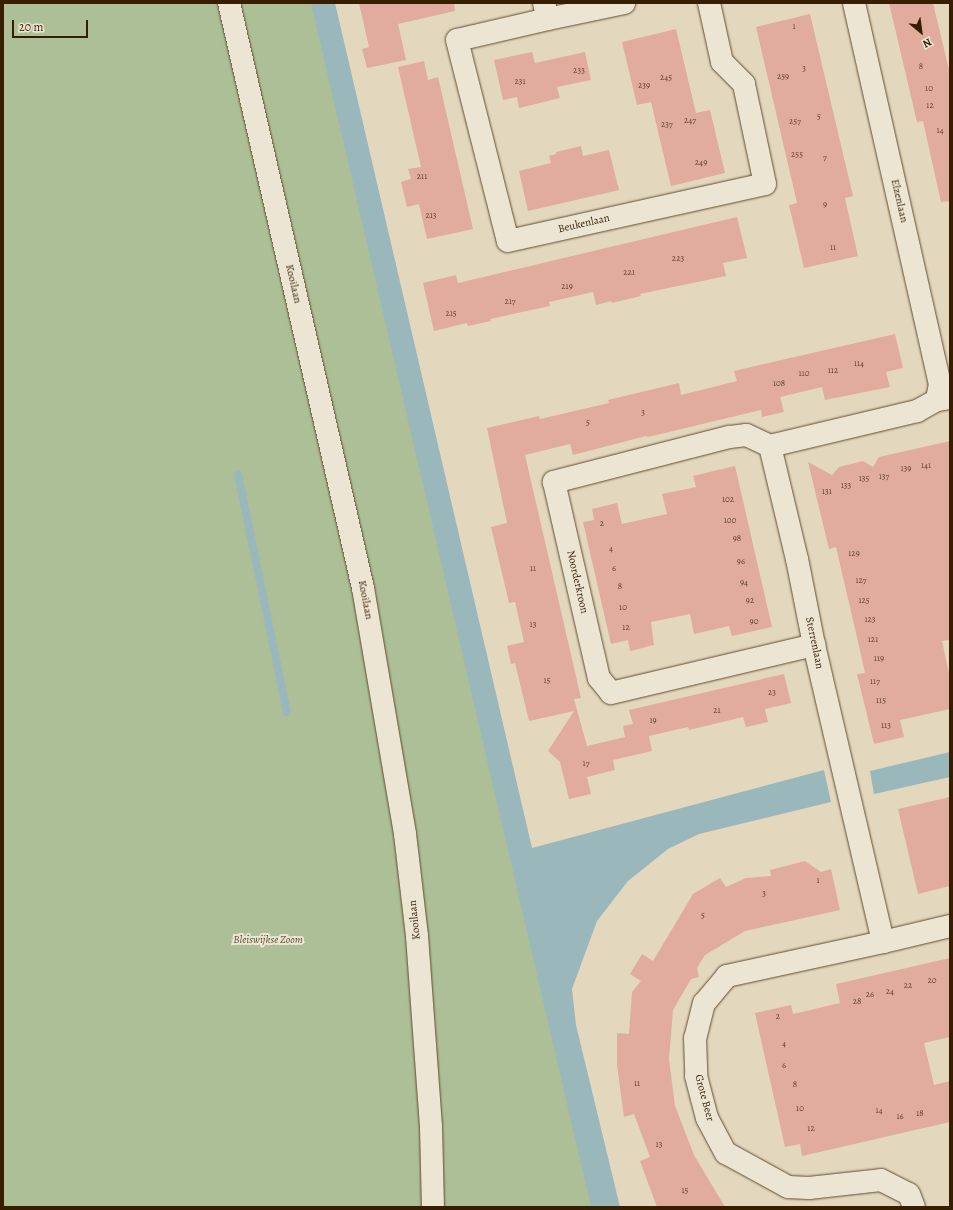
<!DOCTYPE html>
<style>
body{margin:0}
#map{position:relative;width:953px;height:1210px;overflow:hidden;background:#e3d7bd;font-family:Alegreya,serif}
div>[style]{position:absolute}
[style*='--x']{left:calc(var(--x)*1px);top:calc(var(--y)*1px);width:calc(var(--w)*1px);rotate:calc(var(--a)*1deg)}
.green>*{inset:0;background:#adbf96}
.water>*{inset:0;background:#9ab7bc}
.stream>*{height:8px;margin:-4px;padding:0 4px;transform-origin:4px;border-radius:4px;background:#9ab7bc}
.building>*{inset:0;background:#e1ac9d}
.roads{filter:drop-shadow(0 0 1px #624c2f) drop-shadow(0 0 1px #624c2f)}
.street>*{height:22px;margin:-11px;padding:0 11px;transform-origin:11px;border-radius:11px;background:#ede5d4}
span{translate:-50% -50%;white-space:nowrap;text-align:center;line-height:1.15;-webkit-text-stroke:4px #ede5d4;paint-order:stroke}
.number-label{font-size:9px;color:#624227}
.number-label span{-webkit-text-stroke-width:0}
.street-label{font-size:11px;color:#371e00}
.park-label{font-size:11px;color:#5a4e2d;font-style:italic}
.frame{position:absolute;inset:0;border:4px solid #371e00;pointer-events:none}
.north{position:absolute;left:901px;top:12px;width:40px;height:40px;-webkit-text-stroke:3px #ede5d4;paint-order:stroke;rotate:151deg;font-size:11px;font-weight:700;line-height:16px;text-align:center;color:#371e00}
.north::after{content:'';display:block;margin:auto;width:14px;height:18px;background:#371e00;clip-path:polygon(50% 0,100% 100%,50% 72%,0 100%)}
.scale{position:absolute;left:12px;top:20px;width:76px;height:18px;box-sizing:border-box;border:2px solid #371e00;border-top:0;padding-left:5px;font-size:12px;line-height:14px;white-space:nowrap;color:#371e00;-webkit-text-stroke:3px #ede5d4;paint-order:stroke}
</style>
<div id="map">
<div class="green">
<i style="clip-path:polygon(3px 3px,326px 3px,601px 1207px,3px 1207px)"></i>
</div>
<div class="water">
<i style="clip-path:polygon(311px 3px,335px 3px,532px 848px,824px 770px,831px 802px,699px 834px,668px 849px,628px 881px,597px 921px,572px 989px,576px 1025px,620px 1207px,591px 1207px)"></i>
<i style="clip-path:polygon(950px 752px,950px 777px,874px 794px,870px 771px)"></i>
</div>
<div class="stream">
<i style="--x:238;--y:474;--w:243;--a:78.4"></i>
</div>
<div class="building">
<i style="clip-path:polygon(359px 3px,454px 3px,455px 11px,398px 24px,406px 60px,367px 68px,362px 49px,369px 47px)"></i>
<i style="clip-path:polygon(889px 3px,933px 3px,950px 74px,950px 201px,941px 202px,923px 121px,917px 122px)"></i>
<i style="clip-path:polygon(810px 14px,853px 196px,845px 198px,858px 256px,804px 268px,789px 205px,797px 203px,756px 27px)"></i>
<i style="clip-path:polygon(676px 29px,696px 113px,710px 110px,725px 173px,671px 186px,651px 102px,637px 105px,622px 42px)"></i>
<i style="clip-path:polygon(532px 52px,535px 63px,585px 52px,591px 80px,557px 87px,560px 98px,519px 108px,517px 97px,503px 100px,494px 60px)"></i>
<i style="clip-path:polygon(424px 61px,428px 80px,438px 77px,473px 229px,427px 239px,419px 204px,407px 207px,401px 182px,411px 179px,408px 169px,421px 167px,398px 67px)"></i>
<i style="clip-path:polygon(581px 146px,583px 156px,609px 150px,619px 190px,528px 211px,519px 171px,551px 163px,549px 156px,556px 154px,556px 152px)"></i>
<i style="clip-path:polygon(737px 217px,747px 258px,723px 263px,726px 276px,640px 294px,641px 296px,612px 303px,611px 301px,596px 305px,593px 292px,549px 302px,550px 306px,490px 319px,491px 321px,468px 326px,467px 323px,434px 331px,423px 283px,456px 275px,458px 283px)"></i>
<i style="clip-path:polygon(895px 334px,903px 368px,886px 372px,890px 387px,825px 400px,822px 387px,780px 397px,784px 412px,762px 417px,761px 410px,648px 437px,646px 436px,573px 455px,570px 444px,525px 455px,581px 698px,574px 699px,587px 746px,625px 737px,623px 726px,633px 724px,629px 710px,784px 674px,791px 703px,765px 709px,768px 722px,746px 727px,743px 717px,689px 730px,688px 727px,649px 736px,652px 751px,613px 760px,615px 770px,587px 777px,591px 794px,569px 799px,560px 762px,548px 751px,574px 711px,529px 721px,515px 663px,511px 664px,507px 646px,524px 642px,515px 602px,509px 603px,491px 527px,507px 523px,487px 428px,539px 416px,540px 419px,609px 403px,608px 400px,679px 383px,681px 395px,737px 381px,734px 371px)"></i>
<i style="clip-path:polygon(950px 441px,950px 640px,942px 641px,950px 678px,950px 709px,900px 720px,904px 737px,874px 744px,857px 674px,865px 673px,856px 633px,836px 547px,829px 549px,808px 462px,832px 475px,839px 467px,863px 461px,873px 467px,879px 457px)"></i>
<i style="clip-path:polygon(735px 466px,772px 627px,732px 636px,729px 626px,694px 634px,690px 614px,651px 622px,654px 645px,630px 651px,628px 640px,611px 644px,583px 522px,594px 520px,592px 509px,617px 503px,622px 524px,667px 514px,662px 494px,696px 487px,693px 476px)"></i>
<i style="clip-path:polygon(950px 797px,950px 886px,918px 894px,898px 809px)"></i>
<i style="clip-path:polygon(805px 861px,821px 872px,831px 869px,840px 910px,745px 931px,705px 955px,697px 968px,699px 977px,691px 979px,673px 1010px,669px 1059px,675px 1106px,694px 1155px,725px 1207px,657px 1207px,640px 1161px,650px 1157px,634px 1114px,624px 1117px,617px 1065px,617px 1033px,629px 1034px,632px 992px,641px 981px,630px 974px,642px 954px,653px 961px,693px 894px,720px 878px,726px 887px,746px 878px,771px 876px,770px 870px)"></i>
<i style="clip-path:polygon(950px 958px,950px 1037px,924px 1043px,934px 1085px,950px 1081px,950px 1122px,802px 1156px,800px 1144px,785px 1147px,755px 1013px,791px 1005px,793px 1014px,840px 1003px,836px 984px)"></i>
</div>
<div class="roads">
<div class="street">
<i style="--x:229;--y:3;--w:600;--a:77.1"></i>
<i style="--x:363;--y:588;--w:250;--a:80.3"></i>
<i style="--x:405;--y:834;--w:103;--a:83.3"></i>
<i style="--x:417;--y:936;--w:192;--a:85.8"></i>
<i style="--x:431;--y:1127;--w:80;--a:88.6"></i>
<i style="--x:544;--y:3;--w:16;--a:76"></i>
<i style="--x:548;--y:19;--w:78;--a:-11.9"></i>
<i style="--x:854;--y:3;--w:391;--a:77.3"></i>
<i style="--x:940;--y:384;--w:16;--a:101"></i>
<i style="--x:548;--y:19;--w:93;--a:167"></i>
<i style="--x:457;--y:40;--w:207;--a:75.8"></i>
<i style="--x:508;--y:241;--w:263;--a:-12.5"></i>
<i style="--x:765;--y:184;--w:102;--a:-101.9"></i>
<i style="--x:744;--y:84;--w:31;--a:-135"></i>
<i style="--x:722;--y:62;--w:60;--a:-102.4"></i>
<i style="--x:950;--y:398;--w:13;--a:171"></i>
<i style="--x:937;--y:400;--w:23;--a:151"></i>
<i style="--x:917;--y:411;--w:151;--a:166.6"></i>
<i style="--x:770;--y:446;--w:116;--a:76.6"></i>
<i style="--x:797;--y:559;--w:88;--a:78.8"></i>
<i style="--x:814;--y:645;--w:305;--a:76.9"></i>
<i style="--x:883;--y:942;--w:69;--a:-13.4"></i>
<i style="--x:770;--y:446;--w:26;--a:-155"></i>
<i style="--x:746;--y:435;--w:17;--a:173"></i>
<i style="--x:729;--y:437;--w:181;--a:165.6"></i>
<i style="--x:554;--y:482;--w:201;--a:77.1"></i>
<i style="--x:599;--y:678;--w:19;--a:51"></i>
<i style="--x:611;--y:693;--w:209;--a:-13.3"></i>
<i style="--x:883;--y:942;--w:160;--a:167.7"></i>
<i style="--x:727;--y:976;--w:35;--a:130"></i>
<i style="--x:704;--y:1003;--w:36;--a:104"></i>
<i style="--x:695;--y:1038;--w:38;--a:88"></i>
<i style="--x:696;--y:1076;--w:43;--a:75.3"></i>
<i style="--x:707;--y:1118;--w:40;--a:62"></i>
<i style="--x:726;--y:1153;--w:71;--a:28.7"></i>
<i style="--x:788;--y:1187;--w:21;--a:3"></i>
<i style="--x:809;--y:1188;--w:72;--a:-6.3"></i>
<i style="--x:881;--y:1180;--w:31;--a:27"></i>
<i style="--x:909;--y:1194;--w:14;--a:69"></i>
</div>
</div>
<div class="number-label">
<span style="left:794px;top:26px">1</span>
<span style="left:921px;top:66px">8</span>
<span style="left:804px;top:68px">3</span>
<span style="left:579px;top:70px">233</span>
<span style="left:783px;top:76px">259</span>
<span style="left:666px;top:77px">245</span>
<span style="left:520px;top:81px">231</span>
<span style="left:644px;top:85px">239</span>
<span style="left:929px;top:88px">10</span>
<span style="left:930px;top:105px">12</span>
<span style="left:819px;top:116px">5</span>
<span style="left:690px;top:120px">247</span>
<span style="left:795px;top:121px">257</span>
<span style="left:667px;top:124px">237</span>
<span style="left:940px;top:130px">14</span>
<span style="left:797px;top:154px">255</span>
<span style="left:825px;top:157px">7</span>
<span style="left:701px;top:162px">249</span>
<span style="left:422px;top:176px">211</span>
<span style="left:825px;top:204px">9</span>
<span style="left:431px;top:215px">213</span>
<span style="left:833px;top:247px">11</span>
<span style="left:678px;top:258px">223</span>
<span style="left:629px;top:272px">221</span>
<span style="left:567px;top:286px">219</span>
<span style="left:510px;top:301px">217</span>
<span style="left:451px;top:313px">215</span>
<span style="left:859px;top:363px">114</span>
<span style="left:833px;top:370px">112</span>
<span style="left:804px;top:373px">110</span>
<span style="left:779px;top:383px">108</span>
<span style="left:643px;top:412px">3</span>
<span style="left:588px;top:422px">5</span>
<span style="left:926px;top:465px">141</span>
<span style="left:906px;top:468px">139</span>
<span style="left:884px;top:476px">137</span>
<span style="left:864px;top:478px">135</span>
<span style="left:846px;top:485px">133</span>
<span style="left:827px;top:491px">131</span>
<span style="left:728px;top:499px">102</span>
<span style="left:730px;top:520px">100</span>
<span style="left:602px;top:523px">2</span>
<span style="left:737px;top:538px">98</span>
<span style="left:611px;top:548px">4</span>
<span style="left:854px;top:553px">129</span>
<span style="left:741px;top:561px">96</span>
<span style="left:533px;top:568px">11</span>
<span style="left:614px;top:568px">6</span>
<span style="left:861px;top:580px">127</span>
<span style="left:744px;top:582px">94</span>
<span style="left:620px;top:586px">8</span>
<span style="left:750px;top:600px">92</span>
<span style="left:864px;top:600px">125</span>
<span style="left:623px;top:607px">10</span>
<span style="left:870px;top:619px">123</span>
<span style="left:754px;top:621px">90</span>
<span style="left:533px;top:624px">13</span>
<span style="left:626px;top:627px">12</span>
<span style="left:873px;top:639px">121</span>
<span style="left:879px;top:658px">119</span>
<span style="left:547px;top:680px">15</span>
<span style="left:875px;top:681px">117</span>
<span style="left:772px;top:692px">23</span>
<span style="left:881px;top:700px">115</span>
<span style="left:717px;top:710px">21</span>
<span style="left:653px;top:720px">19</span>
<span style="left:886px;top:725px">113</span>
<span style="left:586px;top:763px">17</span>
<span style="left:818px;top:880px">1</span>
<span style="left:764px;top:893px">3</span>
<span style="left:703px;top:915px">5</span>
<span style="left:932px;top:980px">20</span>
<span style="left:908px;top:985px">22</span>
<span style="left:890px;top:991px">24</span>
<span style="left:870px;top:994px">26</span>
<span style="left:857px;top:1001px">28</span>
<span style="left:778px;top:1016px">2</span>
<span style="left:784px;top:1043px">4</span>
<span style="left:784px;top:1065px">6</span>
<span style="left:637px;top:1083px">11</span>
<span style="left:795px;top:1084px">8</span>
<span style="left:800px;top:1108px">10</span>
<span style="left:879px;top:1110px">14</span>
<span style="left:920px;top:1113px">18</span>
<span style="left:900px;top:1116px">16</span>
<span style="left:811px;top:1128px">12</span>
<span style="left:659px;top:1144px">13</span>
<span style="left:685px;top:1190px">15</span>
</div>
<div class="street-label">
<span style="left:899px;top:201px;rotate:77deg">Elzenlaan</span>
<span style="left:584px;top:224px;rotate:-13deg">Beukenlaan</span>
<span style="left:293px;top:284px;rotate:77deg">Kooilaan</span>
<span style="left:577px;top:582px;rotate:77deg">Noorderkroon</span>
<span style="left:365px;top:600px;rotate:79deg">Kooilaan</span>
<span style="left:814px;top:643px;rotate:78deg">Sterrenlaan</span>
<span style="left:415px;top:920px;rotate:-96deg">Kooilaan</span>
<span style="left:704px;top:1098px;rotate:75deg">Grote Beer</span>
</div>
<div class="park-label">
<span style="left:268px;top:940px">Bleiswijkse Zoom</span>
</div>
<div class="frame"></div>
<div class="north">N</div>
<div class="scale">20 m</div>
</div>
